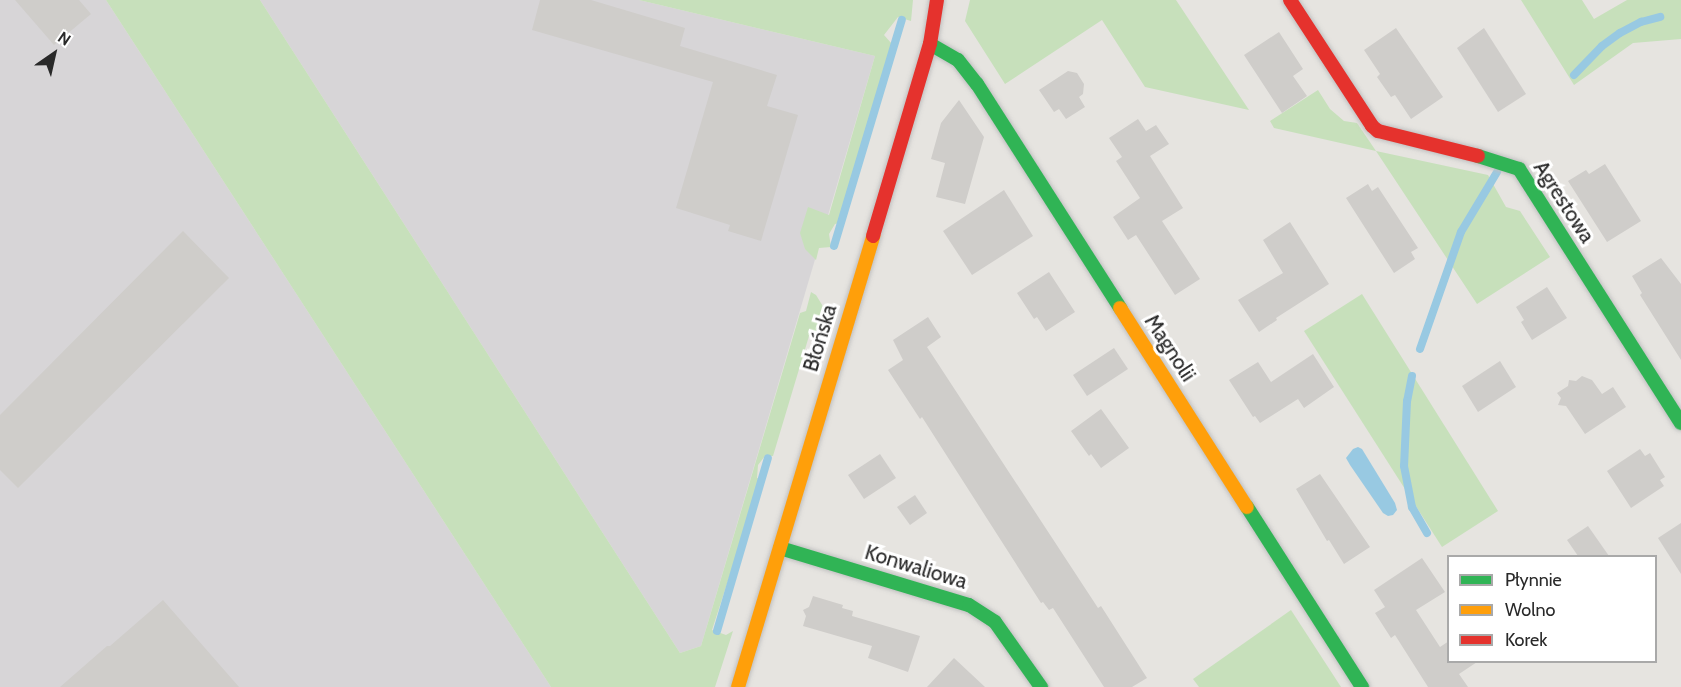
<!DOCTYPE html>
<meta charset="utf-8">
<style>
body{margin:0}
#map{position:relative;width:1681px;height:687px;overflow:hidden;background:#e6e4e0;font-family:Cabin,sans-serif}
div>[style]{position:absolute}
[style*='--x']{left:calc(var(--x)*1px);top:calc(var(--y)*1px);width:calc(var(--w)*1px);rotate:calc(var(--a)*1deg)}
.industrial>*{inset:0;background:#d7d5d7}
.green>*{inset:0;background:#c7e0bb}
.water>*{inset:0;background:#98c9e2}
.stream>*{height:8px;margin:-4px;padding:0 4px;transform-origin:4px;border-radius:4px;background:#98c9e2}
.building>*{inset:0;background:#cfcdca}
.roads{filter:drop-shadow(0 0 2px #c0c0c0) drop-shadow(0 0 2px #c0c0c0)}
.fast>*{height:14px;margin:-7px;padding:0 7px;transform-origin:7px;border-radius:7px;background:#30b455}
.slow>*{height:14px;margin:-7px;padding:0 7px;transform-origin:7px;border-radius:7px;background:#ff9f0a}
.jam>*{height:14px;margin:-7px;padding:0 7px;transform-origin:7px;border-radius:7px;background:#e5322d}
span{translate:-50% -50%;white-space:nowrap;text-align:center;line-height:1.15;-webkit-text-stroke:6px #fff;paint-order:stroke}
.street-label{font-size:21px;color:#292929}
.legend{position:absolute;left:1447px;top:555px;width:210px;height:108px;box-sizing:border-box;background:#fff;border:2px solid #a9a9a9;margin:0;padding:8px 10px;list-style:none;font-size:18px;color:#292929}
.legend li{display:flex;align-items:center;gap:12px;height:30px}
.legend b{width:30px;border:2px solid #a9a9a9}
.north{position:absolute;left:24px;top:24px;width:60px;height:60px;-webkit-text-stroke:4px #fff;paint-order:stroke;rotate:34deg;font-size:16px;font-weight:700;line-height:24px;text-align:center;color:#292929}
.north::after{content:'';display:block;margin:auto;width:21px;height:27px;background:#292929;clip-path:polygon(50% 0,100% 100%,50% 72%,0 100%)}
</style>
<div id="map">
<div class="industrial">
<i style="clip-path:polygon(0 0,106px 0,551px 687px,0 687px)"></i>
<i style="clip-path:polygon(260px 0,639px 0,875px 56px,701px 646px,680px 653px)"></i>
</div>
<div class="green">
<i style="clip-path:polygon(106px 0,260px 0,680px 653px,701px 646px,800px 313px,806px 311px,811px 292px,816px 295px,824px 308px,825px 324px,809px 336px,773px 456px,765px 456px,758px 465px,757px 478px,761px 479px,712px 630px,726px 635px,733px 631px,715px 687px,551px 687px)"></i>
<i style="clip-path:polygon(639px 0,913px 0,911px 21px,898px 17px,884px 35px,892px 44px,839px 223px,835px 224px,829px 234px,831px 247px,819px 248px,816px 260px,805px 249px,800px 233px,808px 207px,829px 215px,875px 56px)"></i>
<i style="clip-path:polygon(970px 0,1176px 0,1249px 110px,1145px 87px,1102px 20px,1005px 84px,965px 21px)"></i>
<i style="clip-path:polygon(1521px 0,1582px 0,1594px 19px,1627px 0,1681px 0,1681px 39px,1633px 43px,1574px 85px)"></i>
<i style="clip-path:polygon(1318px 90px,1330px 109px,1344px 121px,1357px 123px,1376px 151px,1488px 175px,1506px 207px,1520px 211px,1550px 257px,1477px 304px,1376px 151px,1274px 128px,1270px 121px)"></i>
<i style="clip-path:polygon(1362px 294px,1498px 511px,1442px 547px,1304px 331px)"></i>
<i style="clip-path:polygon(1291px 610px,1341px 687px,1199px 687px,1193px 679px)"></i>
</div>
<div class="water">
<i style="clip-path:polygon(1358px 447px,1362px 449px,1395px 503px,1397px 510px,1393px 515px,1388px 516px,1383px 513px,1350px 465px,1346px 458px,1353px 449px)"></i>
</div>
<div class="stream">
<i style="--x:1574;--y:75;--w:40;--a:-46"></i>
<i style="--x:1602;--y:46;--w:22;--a:-36"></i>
<i style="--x:1620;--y:33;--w:24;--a:-28"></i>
<i style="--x:1641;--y:22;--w:20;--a:-15"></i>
<i style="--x:834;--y:246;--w:236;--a:-73.3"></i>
<i style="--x:1420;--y:349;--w:124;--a:-70.7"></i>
<i style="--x:1461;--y:232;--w:70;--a:-59"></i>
<i style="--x:1412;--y:376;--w:25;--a:101"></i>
<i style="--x:1407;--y:401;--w:65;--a:92.6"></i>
<i style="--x:1404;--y:466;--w:42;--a:79"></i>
<i style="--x:1412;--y:507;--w:30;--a:60"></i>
<i style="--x:717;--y:631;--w:180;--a:-73.6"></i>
</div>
<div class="building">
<i style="clip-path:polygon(15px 0,79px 0,91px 14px,54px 45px)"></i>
<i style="clip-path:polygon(540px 0,591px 0,685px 28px,680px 46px,777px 75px,767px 106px,798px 115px,761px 241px,728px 231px,730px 225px,676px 208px,713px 82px,532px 30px)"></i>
<i style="clip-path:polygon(1396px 28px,1443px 97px,1411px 119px,1395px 95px,1391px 97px,1377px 77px,1380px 74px,1364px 50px)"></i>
<i style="clip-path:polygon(1484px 28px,1526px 94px,1498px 112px,1457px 48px)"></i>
<i style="clip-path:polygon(1279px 32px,1303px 69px,1293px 76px,1307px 96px,1282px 113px,1244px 55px)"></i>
<i style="clip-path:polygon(1068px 71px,1077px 73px,1084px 84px,1083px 94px,1079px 97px,1085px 107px,1066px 119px,1059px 109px,1054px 112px,1039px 90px)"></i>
<i style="clip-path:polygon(959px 100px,984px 137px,965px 204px,936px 197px,945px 163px,931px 159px,941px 123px)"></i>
<i style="clip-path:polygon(1138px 119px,1146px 131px,1156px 125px,1169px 144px,1150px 156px,1183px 208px,1162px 221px,1200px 279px,1175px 295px,1136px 235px,1128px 240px,1113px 217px,1140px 198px,1116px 161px,1122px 157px,1109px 138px)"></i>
<i style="clip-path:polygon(1605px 164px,1641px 221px,1607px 242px,1568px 181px,1586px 170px,1589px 174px)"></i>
<i style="clip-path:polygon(1368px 184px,1372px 191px,1378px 187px,1418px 248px,1411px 252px,1415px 259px,1394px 273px,1346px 198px)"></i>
<i style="clip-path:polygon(1004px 190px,1033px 236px,972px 275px,943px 231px)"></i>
<i style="clip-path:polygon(1290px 222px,1329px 284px,1276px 318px,1277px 320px,1259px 332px,1238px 300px,1283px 273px,1263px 240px)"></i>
<i style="clip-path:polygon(183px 231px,229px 278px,18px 488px,0 470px,0 415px)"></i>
<i style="clip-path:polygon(1661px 258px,1681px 284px,1681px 360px,1640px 295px,1642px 293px,1632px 276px)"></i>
<i style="clip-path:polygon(1049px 272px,1075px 312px,1046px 331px,1037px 317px,1034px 319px,1017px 293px)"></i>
<i style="clip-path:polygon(1547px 287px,1567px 318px,1532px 340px,1521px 322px,1524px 320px,1516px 307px)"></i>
<i style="clip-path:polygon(928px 317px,941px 337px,927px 347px,1098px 608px,1101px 606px,1147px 678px,1132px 687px,1104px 687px,1053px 608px,1049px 610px,1043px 602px,1041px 603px,922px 417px,920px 419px,888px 370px,903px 360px,893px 340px)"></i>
<i style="clip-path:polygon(1114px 348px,1128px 369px,1087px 396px,1073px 375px)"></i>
<i style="clip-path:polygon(1313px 354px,1334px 387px,1304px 408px,1298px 399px,1260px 423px,1255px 416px,1253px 417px,1229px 380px,1258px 362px,1271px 382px)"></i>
<i style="clip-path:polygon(1500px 361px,1516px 387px,1478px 412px,1462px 386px)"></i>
<i style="clip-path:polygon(1582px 376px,1592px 380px,1602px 394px,1613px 387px,1626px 407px,1585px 434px,1566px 406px,1558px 405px,1561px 398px,1557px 393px,1568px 386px,1569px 380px,1576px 381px)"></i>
<i style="clip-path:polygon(1101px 409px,1129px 448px,1101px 468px,1091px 454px,1089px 456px,1071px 431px)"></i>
<i style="clip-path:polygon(1640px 449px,1645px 456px,1650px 453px,1665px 477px,1660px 480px,1664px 486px,1631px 508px,1607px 471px)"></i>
<i style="clip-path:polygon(880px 454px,896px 478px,864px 499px,848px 475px)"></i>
<i style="clip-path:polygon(1320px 474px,1370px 547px,1344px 564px,1329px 540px,1327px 541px,1296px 489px)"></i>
<i style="clip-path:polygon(915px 495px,927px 513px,910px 525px,897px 507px)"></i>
<i style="clip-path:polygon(1681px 523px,1681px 574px,1658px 538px)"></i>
<i style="clip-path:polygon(1588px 526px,1609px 556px,1578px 556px,1567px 540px)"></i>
<i style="clip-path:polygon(1422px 558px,1445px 592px,1416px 610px,1440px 647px,1449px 641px,1449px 662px,1477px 662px,1459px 674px,1468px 687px,1428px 687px,1395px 635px,1391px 638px,1375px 613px,1385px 607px,1374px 590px)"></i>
<i style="clip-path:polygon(813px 596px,843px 605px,842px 608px,853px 611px,852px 616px,920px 636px,908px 672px,868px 658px,872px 646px,803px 626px,806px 616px,803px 610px,809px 607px)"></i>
<i style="clip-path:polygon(163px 600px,239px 687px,60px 687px,107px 646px,110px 646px)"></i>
<i style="clip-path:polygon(954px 658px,985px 687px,927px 687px)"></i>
</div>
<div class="roads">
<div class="fast">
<i style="--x:930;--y:44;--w:32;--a:30"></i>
<i style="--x:958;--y:60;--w:31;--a:52"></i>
<i style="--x:977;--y:84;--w:266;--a:57.4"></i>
<i style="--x:1478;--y:156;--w:43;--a:17.6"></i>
<i style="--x:1519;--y:169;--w:301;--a:57.5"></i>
<i style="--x:1247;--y:507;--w:214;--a:57.4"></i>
<i style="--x:780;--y:548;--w:197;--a:16.8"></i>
<i style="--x:969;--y:605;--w:31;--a:33"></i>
<i style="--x:995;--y:622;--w:80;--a:54.7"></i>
</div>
<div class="slow">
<i style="--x:1120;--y:308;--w:236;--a:57.5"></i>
<i style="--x:738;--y:687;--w:471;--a:-73.3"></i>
</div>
<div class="jam">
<i style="--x:1290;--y:0;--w:150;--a:56.9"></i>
<i style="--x:1372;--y:126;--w:8;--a:40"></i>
<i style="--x:1378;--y:131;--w:103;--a:14"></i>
<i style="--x:873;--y:236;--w:200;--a:-73.5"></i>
<i style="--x:930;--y:44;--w:45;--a:-81"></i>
</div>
</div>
<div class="street-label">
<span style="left:1564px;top:202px;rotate:57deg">Agrestowa</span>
<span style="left:820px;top:338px;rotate:-73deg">Błońska</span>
<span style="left:1170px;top:348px;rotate:57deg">Magnolii</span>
<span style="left:916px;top:567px;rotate:17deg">Konwaliowa</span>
</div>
<ul class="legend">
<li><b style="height:8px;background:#30b455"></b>Płynnie</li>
<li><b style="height:8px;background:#ff9f0a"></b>Wolno</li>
<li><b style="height:8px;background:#e5322d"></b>Korek</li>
</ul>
<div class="north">N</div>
</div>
